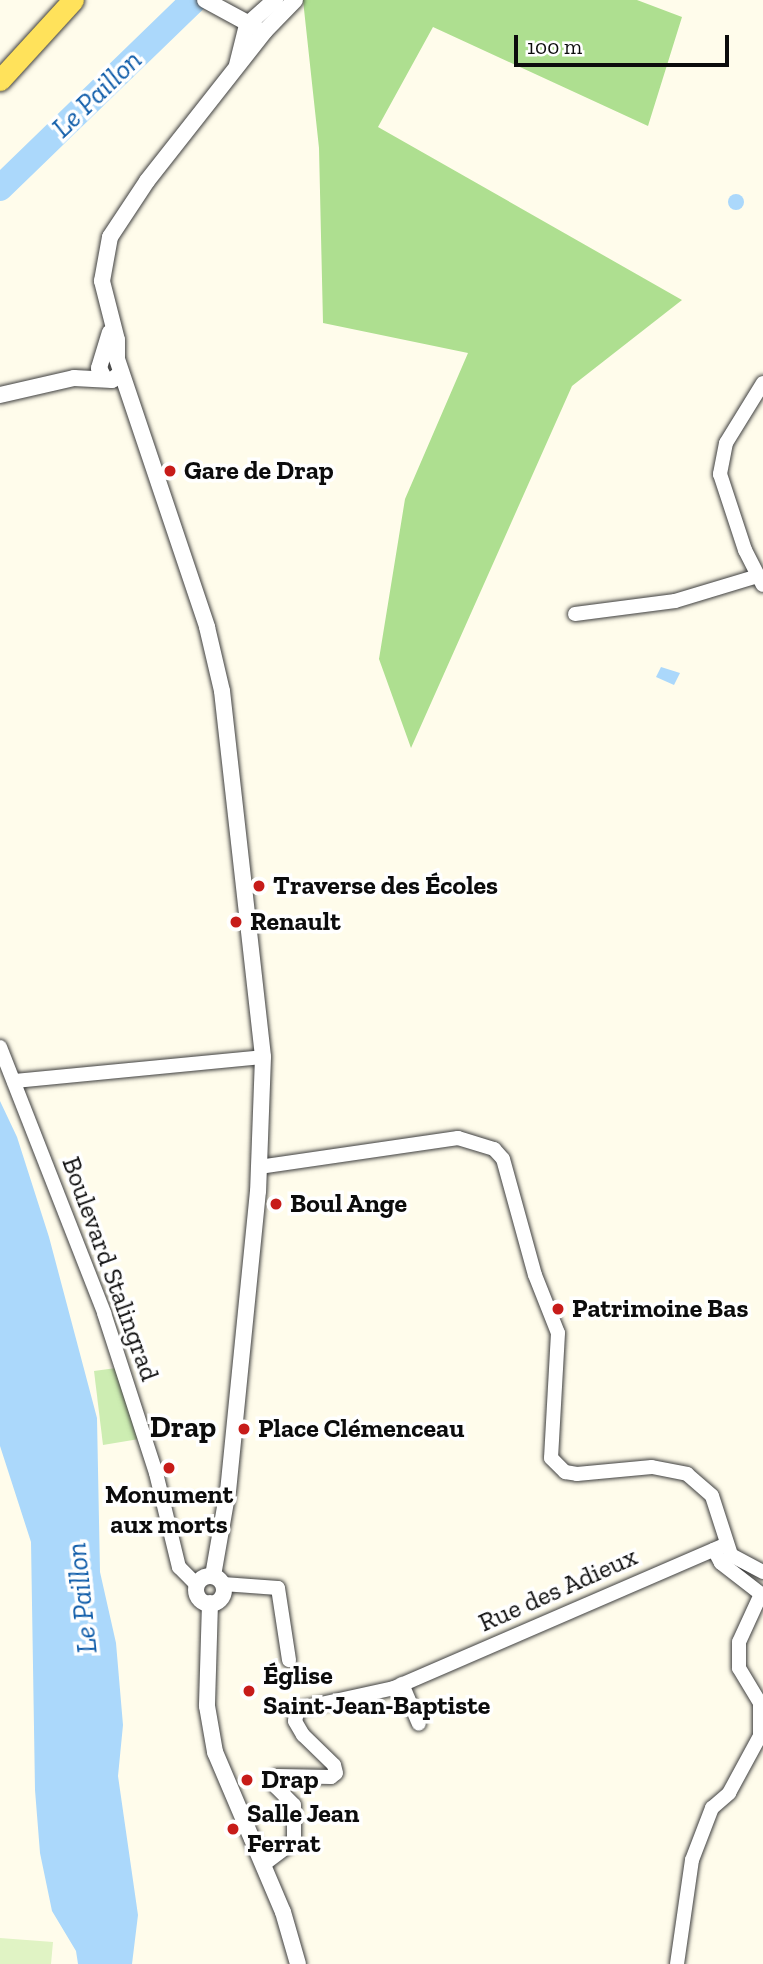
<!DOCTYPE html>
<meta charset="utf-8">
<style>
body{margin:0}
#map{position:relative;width:763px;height:1964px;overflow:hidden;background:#fffceb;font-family:"Zilla Slab",serif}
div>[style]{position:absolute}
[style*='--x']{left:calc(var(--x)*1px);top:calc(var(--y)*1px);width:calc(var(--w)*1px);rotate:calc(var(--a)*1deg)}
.green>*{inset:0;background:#cdedb2}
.forest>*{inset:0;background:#aedf90}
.pitch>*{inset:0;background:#e0f3c4}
.water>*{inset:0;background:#abd8fb}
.round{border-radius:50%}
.river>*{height:26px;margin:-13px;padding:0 13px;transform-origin:13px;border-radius:13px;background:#abd8fb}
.roads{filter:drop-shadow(0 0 2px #3f3f3f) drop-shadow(0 0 2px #3f3f3f)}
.minor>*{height:14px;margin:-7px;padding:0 7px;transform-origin:7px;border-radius:7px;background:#fff}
.tertiary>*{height:16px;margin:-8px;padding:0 8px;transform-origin:8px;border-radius:8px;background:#fff}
.tertiary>.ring{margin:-8px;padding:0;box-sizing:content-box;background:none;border:16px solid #fff;border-radius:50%}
.primary>*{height:21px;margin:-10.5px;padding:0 10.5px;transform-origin:10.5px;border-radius:10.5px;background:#ffe25b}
.dots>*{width:19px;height:19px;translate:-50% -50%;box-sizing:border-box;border:4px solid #fff;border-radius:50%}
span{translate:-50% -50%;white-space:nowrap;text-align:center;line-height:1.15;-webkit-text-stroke:7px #fff;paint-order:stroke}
.poi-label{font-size:26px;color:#0c0c0c;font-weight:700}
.left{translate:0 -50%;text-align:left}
.street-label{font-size:26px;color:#0c0c0c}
.water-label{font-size:28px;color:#0c5aa8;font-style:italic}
.quarter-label{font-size:30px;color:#0c0c0c;font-weight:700}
.scale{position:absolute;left:514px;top:35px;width:215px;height:32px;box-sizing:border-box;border:4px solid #0c0c0c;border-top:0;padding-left:9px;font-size:21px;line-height:24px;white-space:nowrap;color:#0c0c0c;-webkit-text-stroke:5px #fff;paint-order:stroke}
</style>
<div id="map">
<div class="green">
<i style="clip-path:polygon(116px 1368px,139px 1439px,103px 1445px,94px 1371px)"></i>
</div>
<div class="forest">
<i style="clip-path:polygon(303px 0,637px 0,682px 17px,648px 126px,433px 27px,378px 127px,682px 300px,572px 386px,411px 748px,379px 659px,405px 499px,468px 353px,323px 323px,319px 148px)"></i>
</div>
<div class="pitch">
<i style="clip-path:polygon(0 1938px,53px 1942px,51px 1964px,0 1964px)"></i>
</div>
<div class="water">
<i class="round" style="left:728px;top:194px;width:16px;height:16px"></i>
<i style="clip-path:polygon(661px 667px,680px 673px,674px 685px,656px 677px)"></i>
<i style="clip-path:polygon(0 1101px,17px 1137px,49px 1237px,97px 1418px,100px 1572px,116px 1643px,123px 1725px,118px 1776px,138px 1915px,132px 1964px,78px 1964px,76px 1951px,52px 1911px,40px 1853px,35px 1790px,31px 1542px,0 1446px)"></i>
</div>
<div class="river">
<i style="--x:0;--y:188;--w:270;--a:-44.1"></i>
</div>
<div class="roads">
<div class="minor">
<i style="--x:763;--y:383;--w:70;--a:121.7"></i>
<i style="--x:726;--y:443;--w:32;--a:101"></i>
<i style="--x:720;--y:474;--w:80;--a:71.8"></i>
<i style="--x:745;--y:550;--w:39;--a:63"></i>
<i style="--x:575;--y:614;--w:101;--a:-7.4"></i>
<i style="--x:675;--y:601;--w:87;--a:-16.8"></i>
<i style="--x:0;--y:1047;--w:286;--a:68.6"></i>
<i style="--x:104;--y:1313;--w:168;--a:72"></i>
<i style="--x:156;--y:1473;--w:97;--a:76.3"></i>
<i style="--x:179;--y:1567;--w:25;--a:45"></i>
<i style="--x:14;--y:1081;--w:250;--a:-5.5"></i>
<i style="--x:259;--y:1167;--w:201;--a:-8.3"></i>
<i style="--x:458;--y:1138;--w:38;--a:17"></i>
<i style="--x:494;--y:1149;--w:13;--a:48"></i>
<i style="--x:503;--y:1159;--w:120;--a:74.6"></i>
<i style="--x:535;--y:1275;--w:62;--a:68.4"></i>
<i style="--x:558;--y:1333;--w:125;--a:93.2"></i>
<i style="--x:551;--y:1458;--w:20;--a:45"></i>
<i style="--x:565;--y:1472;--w:12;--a:9"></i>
<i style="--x:577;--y:1474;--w:75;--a:-5.3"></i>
<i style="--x:652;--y:1467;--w:36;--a:11"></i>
<i style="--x:687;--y:1474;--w:33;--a:41"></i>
<i style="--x:712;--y:1496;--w:62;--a:72.1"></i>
<i style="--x:731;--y:1555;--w:36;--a:28"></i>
<i style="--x:223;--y:1584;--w:55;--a:4.2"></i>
<i style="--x:278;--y:1588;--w:73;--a:81.3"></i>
<i style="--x:402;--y:1684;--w:43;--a:67"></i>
<i style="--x:263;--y:1865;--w:39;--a:-37"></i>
<i style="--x:294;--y:1842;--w:37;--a:-90"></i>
<i style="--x:294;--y:1805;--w:25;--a:-135"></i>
<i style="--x:276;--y:1787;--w:11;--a:-85"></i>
<i style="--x:277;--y:1776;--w:54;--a:1.1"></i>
<i style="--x:331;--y:1777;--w:6;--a:-39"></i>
<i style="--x:336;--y:1773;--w:8;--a:-104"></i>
<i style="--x:334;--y:1765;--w:43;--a:-135.9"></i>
<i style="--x:303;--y:1735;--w:16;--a:-120"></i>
<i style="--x:295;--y:1721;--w:12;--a:-76"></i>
<i style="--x:298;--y:1709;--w:98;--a:-12.3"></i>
<i style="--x:394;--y:1688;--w:361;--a:-23.4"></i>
<i style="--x:677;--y:1964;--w:105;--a:-81.8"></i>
<i style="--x:692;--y:1860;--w:56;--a:-69"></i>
<i style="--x:712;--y:1808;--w:23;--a:-41"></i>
<i style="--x:729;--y:1793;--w:65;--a:-61.5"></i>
<i style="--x:760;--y:1736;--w:33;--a:-90"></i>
<i style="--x:760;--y:1703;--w:41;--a:-121"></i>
<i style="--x:739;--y:1668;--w:26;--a:-90"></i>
<i style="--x:739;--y:1642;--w:53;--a:-65.4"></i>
<i style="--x:761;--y:1594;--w:51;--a:-142.2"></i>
<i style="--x:721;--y:1563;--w:15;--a:-118"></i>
</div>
<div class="tertiary">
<i style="--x:205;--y:0;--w:57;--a:28.4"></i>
<i style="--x:237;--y:65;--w:41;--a:-76"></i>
<i style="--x:247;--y:25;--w:38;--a:-42"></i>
<i style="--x:117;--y:359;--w:283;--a:71.4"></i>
<i style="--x:207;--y:627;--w:66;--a:76.8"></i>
<i style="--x:222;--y:691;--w:368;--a:83.6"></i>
<i style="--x:263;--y:1057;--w:134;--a:92.1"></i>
<i style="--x:258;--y:1191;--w:301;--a:95.7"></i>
<i style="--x:228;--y:1490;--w:87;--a:99.9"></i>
<i style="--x:117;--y:359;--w:19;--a:-90"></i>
<i style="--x:117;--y:340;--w:61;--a:-104.3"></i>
<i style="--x:102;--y:281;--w:45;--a:-79.7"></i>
<i style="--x:110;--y:237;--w:67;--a:-56.5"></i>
<i style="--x:147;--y:181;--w:191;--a:-51.8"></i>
<i style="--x:265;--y:31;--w:43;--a:-45.9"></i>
<i style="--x:104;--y:378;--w:11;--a:-117"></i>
<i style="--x:99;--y:368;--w:37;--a:-73"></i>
<i style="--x:0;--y:395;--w:76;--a:-12.9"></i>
<i style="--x:74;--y:378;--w:38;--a:3"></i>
<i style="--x:112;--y:380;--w:11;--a:-38"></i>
<i class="ring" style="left:196px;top:1576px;width:12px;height:12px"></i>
<i style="--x:210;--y:1603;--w:103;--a:91.7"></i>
<i style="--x:207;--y:1706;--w:47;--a:80.1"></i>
<i style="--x:215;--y:1752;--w:174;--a:67"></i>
<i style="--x:283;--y:1912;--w:54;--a:73.9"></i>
</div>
<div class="primary">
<i style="--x:0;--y:80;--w:108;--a:-47.6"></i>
</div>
</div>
<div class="dots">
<i style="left:170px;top:471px;background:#c71c19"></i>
<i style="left:259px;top:886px;background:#c71c19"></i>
<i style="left:236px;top:922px;background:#c71c19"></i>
<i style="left:276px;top:1204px;background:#c71c19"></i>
<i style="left:558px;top:1309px;background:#c71c19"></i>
<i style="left:244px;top:1429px;background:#c71c19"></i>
<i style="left:169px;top:1468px;background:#c71c19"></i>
<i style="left:249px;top:1691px;background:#c71c19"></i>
<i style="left:247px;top:1780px;background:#c71c19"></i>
<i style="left:233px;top:1829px;background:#c71c19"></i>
</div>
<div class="poi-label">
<span class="left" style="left:184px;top:471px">Gare de Drap</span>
<span class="left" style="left:273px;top:886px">Traverse des Écoles</span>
<span class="left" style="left:250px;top:922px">Renault</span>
<span class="left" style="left:290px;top:1204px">Boul Ange</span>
<span class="left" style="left:572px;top:1309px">Patrimoine Bas</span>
<span class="left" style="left:258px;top:1429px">Place Clémenceau</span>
<span style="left:169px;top:1510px">Monument<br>aux morts</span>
<span class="left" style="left:263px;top:1691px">Église<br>Saint-Jean-Baptiste</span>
<span class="left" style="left:261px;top:1780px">Drap</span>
<span class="left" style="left:247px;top:1829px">Salle Jean<br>Ferrat</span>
</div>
<div class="street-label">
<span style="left:110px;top:1269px;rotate:70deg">Boulevard Stalingrad</span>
<span style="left:558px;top:1590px;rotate:-24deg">Rue des Adieux</span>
</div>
<div class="water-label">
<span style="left:97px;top:94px;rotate:-44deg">Le Paillon</span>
<span style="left:82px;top:1598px;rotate:-96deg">Le Paillon</span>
</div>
<div class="quarter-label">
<span style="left:183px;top:1427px">Drap</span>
</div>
<div class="scale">100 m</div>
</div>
